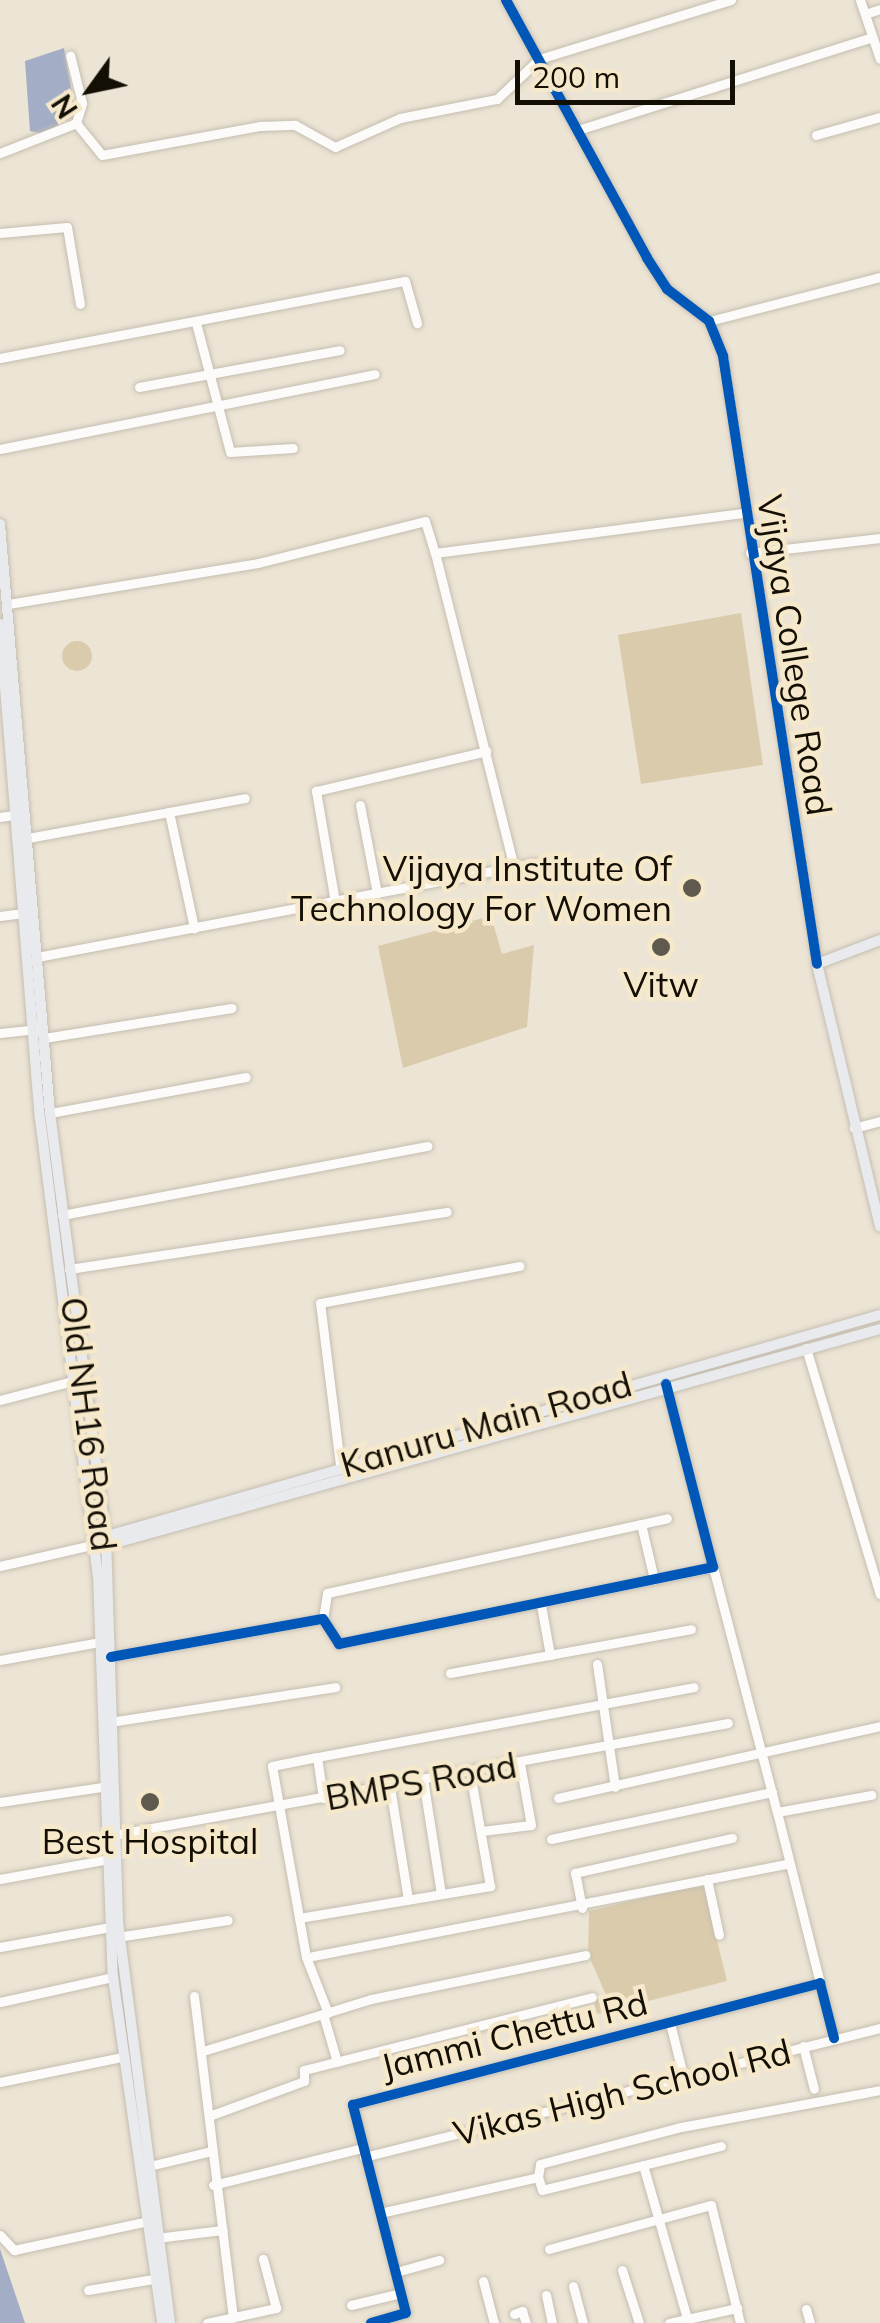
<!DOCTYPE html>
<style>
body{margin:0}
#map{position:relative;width:880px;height:2323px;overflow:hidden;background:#ece4d4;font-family:Mulish,sans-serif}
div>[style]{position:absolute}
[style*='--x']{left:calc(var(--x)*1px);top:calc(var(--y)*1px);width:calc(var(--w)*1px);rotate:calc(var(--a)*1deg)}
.green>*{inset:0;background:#dacbad}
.round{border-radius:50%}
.water>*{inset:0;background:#a3adc5}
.roads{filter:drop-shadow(0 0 2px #c4beb1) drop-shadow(0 0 2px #c4beb1)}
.minor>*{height:9px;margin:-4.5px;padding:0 4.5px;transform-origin:4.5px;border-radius:4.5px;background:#fcfbf9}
.major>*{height:10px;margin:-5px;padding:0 5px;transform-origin:5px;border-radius:5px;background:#e9eaee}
.cycleway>*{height:10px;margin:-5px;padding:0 5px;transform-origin:5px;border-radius:5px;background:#0057b8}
.dots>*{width:28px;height:28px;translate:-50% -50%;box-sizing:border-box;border:5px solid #f6e8ca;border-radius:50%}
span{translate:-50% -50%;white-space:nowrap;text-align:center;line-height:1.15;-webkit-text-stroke:9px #f6e8ca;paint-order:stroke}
.street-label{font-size:35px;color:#130f05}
.poi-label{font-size:35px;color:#130f05}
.right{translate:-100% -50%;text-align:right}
.north{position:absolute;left:40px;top:40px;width:100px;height:100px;-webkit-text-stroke:8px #f6e8ca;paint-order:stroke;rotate:237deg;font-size:28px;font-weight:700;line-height:40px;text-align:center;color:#130f05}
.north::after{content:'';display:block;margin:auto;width:35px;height:45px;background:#130f05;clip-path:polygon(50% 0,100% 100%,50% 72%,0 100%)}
.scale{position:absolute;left:515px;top:60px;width:220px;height:45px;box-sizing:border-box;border:5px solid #130f05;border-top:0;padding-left:12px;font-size:30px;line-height:35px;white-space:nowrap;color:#130f05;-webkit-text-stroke:8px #f6e8ca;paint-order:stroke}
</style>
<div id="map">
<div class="green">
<i style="clip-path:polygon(741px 613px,763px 765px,641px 784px,618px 635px)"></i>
<i class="round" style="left:62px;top:641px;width:30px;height:30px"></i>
<i style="clip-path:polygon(491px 916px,502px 954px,534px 945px,527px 1027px,403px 1068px,378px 946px)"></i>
<i style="clip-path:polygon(703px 1884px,727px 1981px,597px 2014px,593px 1998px,606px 1995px,588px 1954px,589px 1911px)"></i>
</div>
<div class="water">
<i style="clip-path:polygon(64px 48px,76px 115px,44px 134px,30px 131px,25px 61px)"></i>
<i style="clip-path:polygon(0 2249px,25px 2323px,0 2323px)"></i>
</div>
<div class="roads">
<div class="minor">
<i style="--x:506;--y:0;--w:294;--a:61.3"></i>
<i style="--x:647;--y:258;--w:37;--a:57"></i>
<i style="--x:667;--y:289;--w:53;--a:37.3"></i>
<i style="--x:709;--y:321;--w:38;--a:68"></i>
<i style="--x:723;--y:356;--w:615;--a:81.21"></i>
<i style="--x:860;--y:0;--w:62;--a:71.3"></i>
<i style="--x:865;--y:14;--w:16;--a:-18"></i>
<i style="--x:76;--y:123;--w:41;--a:50.9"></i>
<i style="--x:102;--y:155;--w:161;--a:-10.4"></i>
<i style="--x:260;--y:126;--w:35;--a:-2"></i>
<i style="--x:295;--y:125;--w:46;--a:28.8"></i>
<i style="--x:335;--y:147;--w:71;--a:-24"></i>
<i style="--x:400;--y:118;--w:99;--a:-11.1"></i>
<i style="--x:497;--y:99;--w:58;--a:-43.6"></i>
<i style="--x:539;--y:59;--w:201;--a:-17.1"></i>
<i style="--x:581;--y:129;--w:303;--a:-17.5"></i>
<i style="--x:816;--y:135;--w:66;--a:-15.7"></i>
<i style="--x:0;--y:153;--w:82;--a:-21.5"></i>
<i style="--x:76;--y:123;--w:21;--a:-73"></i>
<i style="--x:82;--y:103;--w:49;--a:-104"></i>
<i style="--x:0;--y:233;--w:67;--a:-5.1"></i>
<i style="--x:67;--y:227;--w:78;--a:80.4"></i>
<i style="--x:709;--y:321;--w:177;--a:-14.4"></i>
<i style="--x:196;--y:323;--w:133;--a:75.2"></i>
<i style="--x:230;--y:452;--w:63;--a:-3.6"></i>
<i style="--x:0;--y:358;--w:412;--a:-10.8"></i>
<i style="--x:405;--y:281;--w:44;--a:74.1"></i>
<i style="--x:139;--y:387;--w:204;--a:-10.4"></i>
<i style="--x:0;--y:449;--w:382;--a:-11.3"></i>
<i style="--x:435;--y:553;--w:324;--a:75.9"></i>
<i style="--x:750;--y:553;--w:131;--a:-6.6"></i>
<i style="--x:8;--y:604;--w:253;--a:-9.3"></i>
<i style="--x:258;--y:563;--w:172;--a:-14.1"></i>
<i style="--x:425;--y:521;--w:34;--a:73"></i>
<i style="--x:435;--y:553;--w:312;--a:-7.4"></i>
<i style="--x:360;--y:805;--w:90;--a:79.1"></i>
<i style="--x:169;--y:812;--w:77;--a:-10.4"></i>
<i style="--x:0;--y:817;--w:14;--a:-8"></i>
<i style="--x:28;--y:838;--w:143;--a:-10.4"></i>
<i style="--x:169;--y:812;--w:119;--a:77.8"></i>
<i style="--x:335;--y:902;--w:113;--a:-99.7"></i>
<i style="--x:316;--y:791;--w:175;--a:-13.2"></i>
<i style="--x:0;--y:916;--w:24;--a:-7"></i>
<i style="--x:37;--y:957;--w:507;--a:-10.69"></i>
<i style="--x:0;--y:1033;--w:37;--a:-6"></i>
<i style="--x:44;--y:1038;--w:190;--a:-9.1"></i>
<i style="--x:50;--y:1113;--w:199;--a:-10.4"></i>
<i style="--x:854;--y:1128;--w:27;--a:-15"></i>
<i style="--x:62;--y:1215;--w:372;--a:-10.7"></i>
<i style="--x:69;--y:1269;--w:382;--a:-8.6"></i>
<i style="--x:806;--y:1348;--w:257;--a:73.3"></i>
<i style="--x:0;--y:1400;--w:75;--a:-14.6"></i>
<i style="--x:340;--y:1465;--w:163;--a:-97"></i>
<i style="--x:320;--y:1303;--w:203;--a:-10.5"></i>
<i style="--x:641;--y:1524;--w:57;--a:76.7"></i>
<i style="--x:0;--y:1566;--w:89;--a:-12.9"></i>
<i style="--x:713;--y:1567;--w:253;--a:75.4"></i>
<i style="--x:777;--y:1812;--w:96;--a:-10.3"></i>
<i style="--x:541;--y:1605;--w:51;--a:79.8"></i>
<i style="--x:323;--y:1619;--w:26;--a:-81"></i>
<i style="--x:327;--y:1593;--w:348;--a:-12.4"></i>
<i style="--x:111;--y:1657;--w:215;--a:-10.2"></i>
<i style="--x:323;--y:1619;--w:30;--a:57"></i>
<i style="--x:339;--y:1644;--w:382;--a:-11.6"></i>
<i style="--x:713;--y:1567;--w:189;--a:-104.4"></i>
<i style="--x:0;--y:1660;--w:102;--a:-10.2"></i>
<i style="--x:597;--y:1664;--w:124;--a:81.7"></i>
<i style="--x:450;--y:1673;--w:245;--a:-10.3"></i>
<i style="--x:110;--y:1722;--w:228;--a:-8.8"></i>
<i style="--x:317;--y:1757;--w:46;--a:168.7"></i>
<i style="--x:272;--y:1766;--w:194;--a:79.9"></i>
<i style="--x:306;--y:1957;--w:60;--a:68.6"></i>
<i style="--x:423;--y:1779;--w:116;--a:81.1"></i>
<i style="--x:390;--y:1787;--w:114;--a:80.9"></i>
<i style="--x:323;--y:1798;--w:41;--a:-98.3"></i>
<i style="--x:317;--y:1757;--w:383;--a:-10.5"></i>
<i style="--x:558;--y:1798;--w:330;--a:-12.6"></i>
<i style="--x:0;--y:1802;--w:102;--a:-8.4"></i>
<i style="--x:777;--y:1812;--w:176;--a:75.9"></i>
<i style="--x:482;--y:1831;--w:49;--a:-7"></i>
<i style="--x:531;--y:1825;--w:63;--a:-100.1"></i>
<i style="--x:113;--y:1835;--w:625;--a:-10.32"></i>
<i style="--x:551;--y:1839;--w:226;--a:-12"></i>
<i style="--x:0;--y:1879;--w:106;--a:-10.4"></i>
<i style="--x:707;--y:1879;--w:57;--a:77.9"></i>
<i style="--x:582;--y:1908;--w:36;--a:-101"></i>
<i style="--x:575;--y:1873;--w:161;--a:-12.6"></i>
<i style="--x:299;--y:1918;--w:194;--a:-9.5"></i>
<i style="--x:490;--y:1886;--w:116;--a:-100"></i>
<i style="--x:117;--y:1937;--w:112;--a:-8.7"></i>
<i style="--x:0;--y:1947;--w:112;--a:-10.3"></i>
<i style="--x:313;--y:1956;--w:482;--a:-11"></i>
<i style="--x:194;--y:1996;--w:324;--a:83.1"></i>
<i style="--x:0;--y:2002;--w:116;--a:-12.5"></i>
<i style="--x:323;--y:2014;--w:50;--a:73.7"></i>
<i style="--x:670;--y:2023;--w:58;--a:76"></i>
<i style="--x:803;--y:2046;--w:44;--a:75.7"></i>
<i style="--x:203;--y:2051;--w:176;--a:-17.2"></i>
<i style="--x:371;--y:1999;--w:219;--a:-11.6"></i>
<i style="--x:0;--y:2082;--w:125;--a:-11.6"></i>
<i style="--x:209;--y:2116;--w:101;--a:-20.2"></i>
<i style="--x:304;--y:2081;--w:11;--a:-90"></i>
<i style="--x:304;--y:2070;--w:297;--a:-14.2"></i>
<i style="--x:721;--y:2146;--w:184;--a:166.2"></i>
<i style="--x:542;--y:2190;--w:14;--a:-107"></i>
<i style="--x:538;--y:2177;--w:13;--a:-81"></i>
<i style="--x:540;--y:2164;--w:146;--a:-14.7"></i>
<i style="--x:681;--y:2127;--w:202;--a:-10.5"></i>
<i style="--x:364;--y:2157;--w:532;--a:-14.04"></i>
<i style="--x:643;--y:2165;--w:159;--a:74"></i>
<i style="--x:145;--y:2167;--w:68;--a:-13.6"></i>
<i style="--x:213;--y:2185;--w:154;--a:-13.9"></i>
<i style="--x:380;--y:2213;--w:162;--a:-12.8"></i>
<i style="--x:0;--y:2235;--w:21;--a:47"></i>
<i style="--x:14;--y:2250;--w:132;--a:-12.2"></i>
<i style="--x:156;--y:2238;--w:67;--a:-6.8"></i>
<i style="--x:549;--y:2249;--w:168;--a:-15.2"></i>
<i style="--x:711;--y:2205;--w:122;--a:76.2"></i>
<i style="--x:622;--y:2270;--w:56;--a:72.2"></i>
<i style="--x:396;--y:2272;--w:45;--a:-15.6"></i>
<i style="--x:483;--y:2281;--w:43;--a:75.3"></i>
<i style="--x:573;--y:2286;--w:38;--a:75"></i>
<i style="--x:88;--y:2290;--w:66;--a:-9.6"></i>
<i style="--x:546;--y:2295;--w:29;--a:78"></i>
<i style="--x:351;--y:2305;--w:51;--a:-13.5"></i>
<i style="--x:806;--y:2309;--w:15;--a:74"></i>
<i style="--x:514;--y:2314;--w:9;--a:-21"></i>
<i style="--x:522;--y:2311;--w:13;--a:72"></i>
<i style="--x:207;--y:2323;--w:71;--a:-12.3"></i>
<i style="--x:276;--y:2308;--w:51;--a:-104.9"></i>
<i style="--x:371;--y:2323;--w:36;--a:-16"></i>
<i style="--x:406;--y:2313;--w:215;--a:-104.3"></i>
<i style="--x:353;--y:2105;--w:483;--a:-14.6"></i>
<i style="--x:820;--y:1983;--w:57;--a:75.7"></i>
<i style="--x:669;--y:2323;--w:70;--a:-12.4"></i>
</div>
<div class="major">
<i style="--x:0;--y:524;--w:591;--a:85.15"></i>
<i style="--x:50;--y:1113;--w:429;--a:82.5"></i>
<i style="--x:106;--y:1538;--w:384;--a:88.2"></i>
<i style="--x:118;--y:1922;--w:404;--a:82.6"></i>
<i style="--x:0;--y:624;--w:496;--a:85.4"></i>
<i style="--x:40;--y:1118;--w:461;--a:82.8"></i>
<i style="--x:98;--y:1575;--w:402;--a:87.9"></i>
<i style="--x:113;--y:1977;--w:349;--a:81.9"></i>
<i style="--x:880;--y:940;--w:67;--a:159.1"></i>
<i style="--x:817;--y:964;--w:270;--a:76.5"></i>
<i style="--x:100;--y:1538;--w:811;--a:-15.96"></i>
<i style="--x:101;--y:1547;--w:809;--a:-15.63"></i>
</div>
</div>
<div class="cycleway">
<i style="--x:506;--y:0;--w:294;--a:61.3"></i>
<i style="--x:647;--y:258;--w:37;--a:57"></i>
<i style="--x:667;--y:289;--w:53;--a:37.3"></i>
<i style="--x:709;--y:321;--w:38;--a:68"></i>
<i style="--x:723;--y:356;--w:615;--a:81.21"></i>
<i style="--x:111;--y:1657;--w:215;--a:-10.2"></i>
<i style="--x:323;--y:1619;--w:30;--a:57"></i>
<i style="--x:339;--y:1644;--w:382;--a:-11.6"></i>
<i style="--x:713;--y:1567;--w:189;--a:-104.4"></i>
<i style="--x:371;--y:2323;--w:36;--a:-16"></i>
<i style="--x:406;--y:2313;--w:215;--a:-104.3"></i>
<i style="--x:353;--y:2105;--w:483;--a:-14.6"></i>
<i style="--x:820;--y:1983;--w:57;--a:75.7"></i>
</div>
<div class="dots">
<i style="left:692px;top:888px;background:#5f5a4d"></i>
<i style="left:661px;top:947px;background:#5f5a4d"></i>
<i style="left:150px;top:1802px;background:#5f5a4d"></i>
</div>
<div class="street-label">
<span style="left:795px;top:655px;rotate:81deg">Vijaya College Road</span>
<span style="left:89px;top:1424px;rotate:83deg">Old NH16 Road</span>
<span style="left:486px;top:1424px;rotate:-16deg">Kanuru Main Road</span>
<span style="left:421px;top:1781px;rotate:-10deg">BMPS Road</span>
<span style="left:514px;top:2034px;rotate:-14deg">Jammi Chettu Rd</span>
<span style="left:622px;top:2092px;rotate:-14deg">Vikas High School Rd</span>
</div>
<div class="poi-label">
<span class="right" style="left:672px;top:888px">Vijaya Institute Of<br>Technology For Women</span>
<span style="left:661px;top:984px">Vitw</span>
<span style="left:150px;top:1841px">Best Hospital</span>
</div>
<div class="north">N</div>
<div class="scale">200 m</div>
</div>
